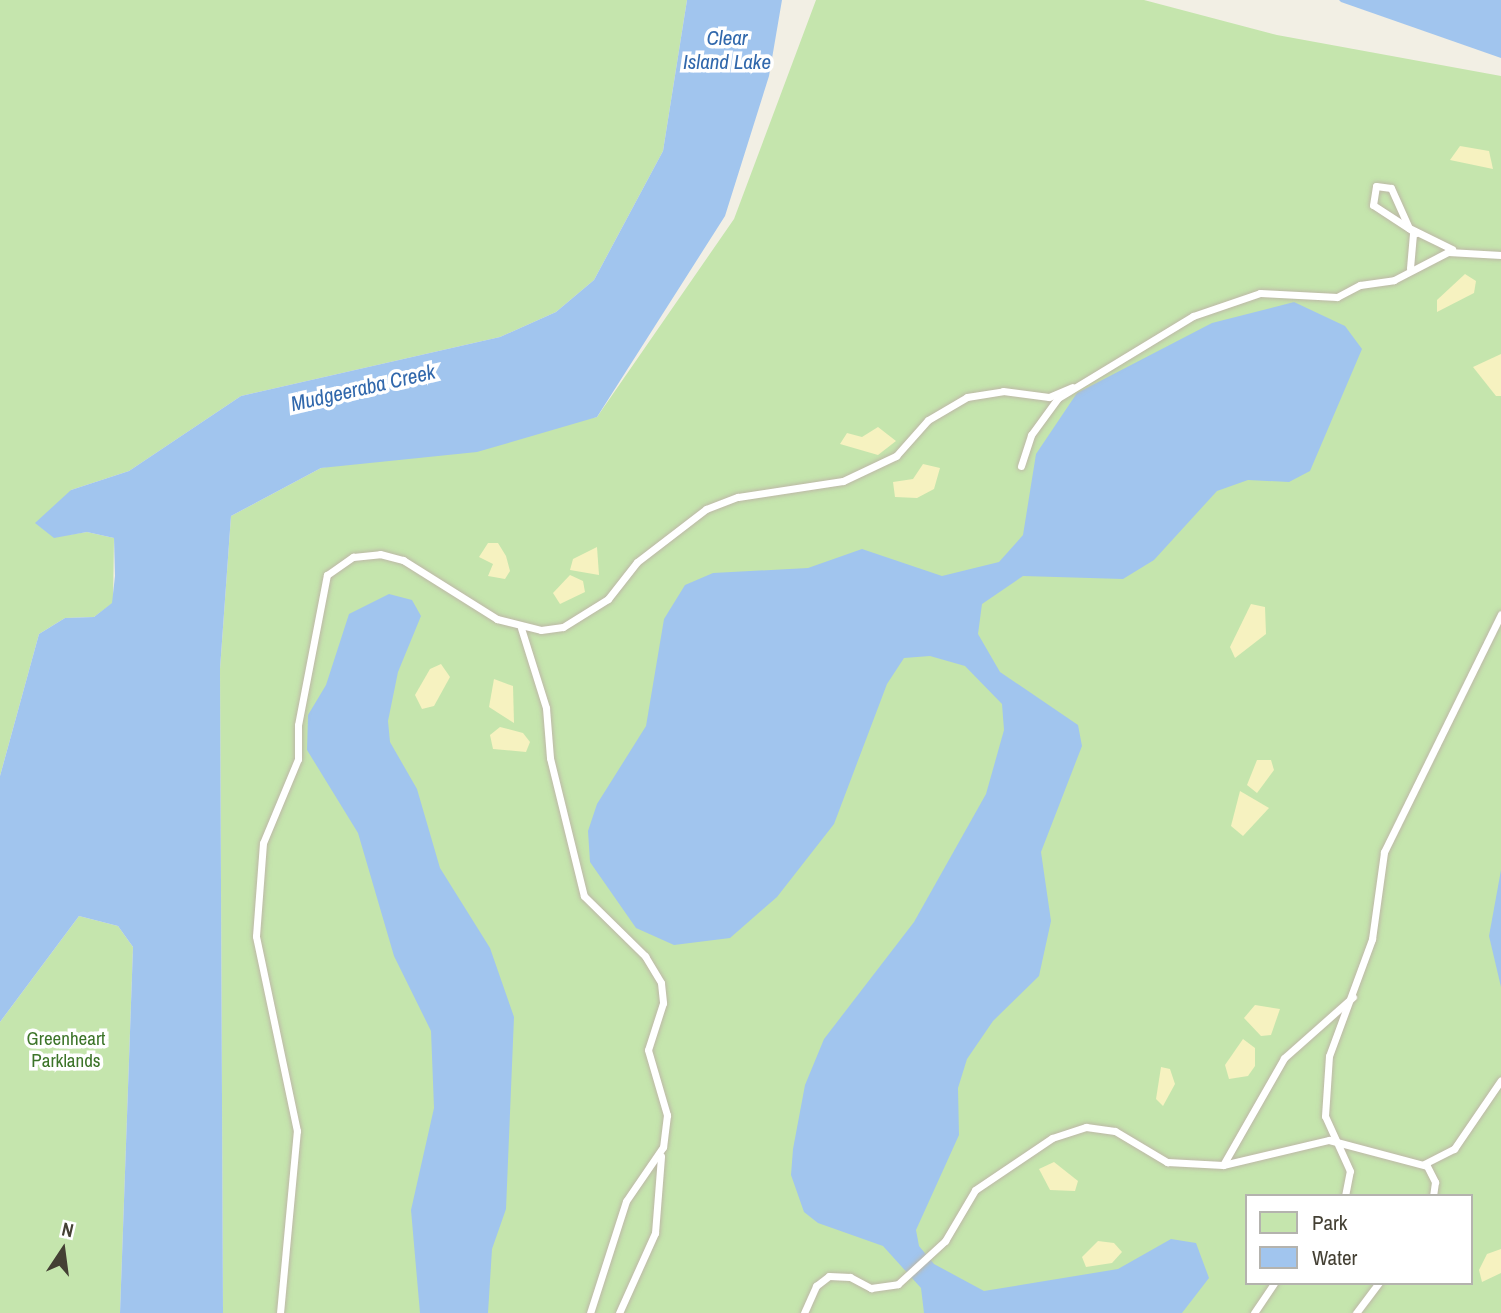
<!DOCTYPE html>
<style>
body{margin:0}
#map{position:relative;width:1501px;height:1313px;overflow:hidden;background:#f2efe4;font-family:"Archivo Narrow",sans-serif}
div>[style]{position:absolute}
[style*='--x']{left:calc(var(--x)*1px);top:calc(var(--y)*1px);width:calc(var(--w)*1px);rotate:calc(var(--a)*1deg)}
.green>*{inset:0;background:#c5e5ad}
.sand>*{inset:0;background:#f6f2c0}
.water>*{inset:0;background:#a1c5ee}
.roads{filter:drop-shadow(0 0 2px #bdb8a7) drop-shadow(0 0 2px #bdb8a7)}
.lane>*{height:7px;margin:-3.5px;padding:0 3.5px;transform-origin:3.5px;border-radius:3.5px;background:#fff}
span{translate:-50% -50%;white-space:nowrap;text-align:center;line-height:1.15;-webkit-text-stroke:7px #fff;paint-order:stroke}
.park-label{font-size:19px;color:#3c7429}
.water-label{font-size:21px;color:#3168ac;font-style:italic}
.legend{position:absolute;left:1245px;top:1194px;width:228px;height:91px;box-sizing:border-box;background:#fff;border:2px solid #b4b3ae;margin:0;padding:9px 12px;list-style:none;font-size:21px;color:#444034}
.legend li{display:flex;align-items:center;gap:14px;height:35px}
.legend b{width:35px;border:2px solid #b4b3ae}
.north{position:absolute;left:28px;top:1215px;width:70px;height:70px;-webkit-text-stroke:5px #fff;paint-order:stroke;rotate:13deg;font-size:19px;font-weight:700;line-height:28px;text-align:center;color:#444034}
.north::after{content:'';display:block;margin:auto;width:24px;height:32px;background:#444034;clip-path:polygon(50% 0,100% 100%,50% 72%,0 100%)}
</style>
<div id="map">
<div class="green">
<i style="clip-path:polygon(0 0,687px 0,663px 151px,594px 280px,556px 312px,500px 337px,241px 396px,129px 471px,71px 490px,54px 537px,87px 532px,114px 538px,113px 603px,94px 617px,65px 618px,39px 634px,0 776px)"></i>
<i style="clip-path:polygon(evenodd,816px 0,1144px 0,1277px 35px,1501px 76px,1501px 1313px,223px 1313px,220px 669px,231px 516px,321px 468px,597px 417px,734px 219px,816px 0,1247px 1196px,1471px 1196px,1471px 1283px,1247px 1283px,1247px 1196px)"></i>
<i style="clip-path:polygon(79px 916px,118px 926px,133px 947px,120px 1313px,0 1313px,0 1022px)"></i>
</div>
<div class="sand">
<i style="clip-path:polygon(1460px 146px,1489px 151px,1493px 169px,1450px 160px)"></i>
<i style="clip-path:polygon(1465px 274px,1476px 281px,1474px 293px,1437px 312px,1437px 300px)"></i>
<i style="clip-path:polygon(1501px 354px,1501px 396px,1496px 396px,1473px 367px)"></i>
<i style="clip-path:polygon(878px 427px,896px 441px,878px 455px,840px 444px,847px 433px,862px 437px)"></i>
<i style="clip-path:polygon(923px 464px,940px 468px,934px 489px,917px 498px,895px 497px,893px 482px,913px 479px)"></i>
<i style="clip-path:polygon(488px 543px,498px 543px,506px 556px,510px 571px,505px 579px,488px 576px,493px 564px,479px 557px)"></i>
<i style="clip-path:polygon(597px 547px,599px 575px,570px 570px,573px 559px)"></i>
<i style="clip-path:polygon(570px 575px,583px 581px,585px 592px,560px 604px,553px 593px)"></i>
<i style="clip-path:polygon(1251px 604px,1265px 607px,1266px 634px,1235px 658px,1230px 647px)"></i>
<i style="clip-path:polygon(441px 664px,450px 677px,434px 706px,422px 709px,415px 695px,430px 669px)"></i>
<i style="clip-path:polygon(494px 679px,513px 686px,514px 723px,489px 707px)"></i>
<i style="clip-path:polygon(500px 727px,523px 733px,530px 742px,526px 752px,493px 749px,490px 735px)"></i>
<i style="clip-path:polygon(1257px 760px,1271px 760px,1274px 770px,1257px 793px,1247px 785px)"></i>
<i style="clip-path:polygon(1240px 791px,1269px 808px,1243px 836px,1231px 826px)"></i>
<i style="clip-path:polygon(1255px 1005px,1280px 1009px,1271px 1035px,1261px 1036px,1244px 1018px)"></i>
<i style="clip-path:polygon(1243px 1039px,1255px 1048px,1255px 1066px,1248px 1076px,1229px 1079px,1225px 1065px)"></i>
<i style="clip-path:polygon(1161px 1067px,1170px 1069px,1175px 1084px,1163px 1106px,1156px 1099px)"></i>
<i style="clip-path:polygon(1054px 1162px,1078px 1181px,1075px 1191px,1050px 1190px,1039px 1169px)"></i>
<i style="clip-path:polygon(1098px 1241px,1114px 1243px,1122px 1252px,1112px 1263px,1086px 1267px,1082px 1257px)"></i>
<i style="clip-path:polygon(1501px 1249px,1501px 1273px,1482px 1282px,1479px 1270px,1487px 1254px)"></i>
</div>
<div class="water">
<i style="clip-path:polygon(687px 0,782px 0,769px 76px,725px 216px,597px 417px,477px 452px,321px 468px,231px 516px,220px 669px,223px 1313px,120px 1313px,133px 947px,118px 926px,79px 916px,0 1022px,0 776px,39px 634px,65px 618px,94px 617px,112px 603px,115px 576px,114px 538px,87px 532px,54px 538px,35px 523px,71px 490px,129px 471px,241px 396px,500px 337px,556px 312px,594px 280px,663px 151px)"></i>
<i style="clip-path:polygon(1339px 0,1501px 0,1501px 58px,1341px 2px)"></i>
<i style="clip-path:polygon(1294px 302px,1345px 326px,1362px 349px,1310px 471px,1289px 482px,1248px 480px,1217px 491px,1154px 560px,1123px 579px,1023px 576px,982px 604px,978px 634px,1000px 672px,1078px 725px,1082px 746px,1041px 852px,1051px 921px,1039px 976px,993px 1021px,967px 1059px,958px 1088px,959px 1135px,916px 1230px,919px 1246px,934px 1264px,984px 1291px,1118px 1269px,1171px 1239px,1196px 1243px,1209px 1278px,1182px 1313px,924px 1313px,921px 1288px,883px 1246px,818px 1223px,804px 1212px,791px 1175px,793px 1149px,805px 1085px,824px 1039px,914px 922px,986px 794px,1004px 730px,1002px 704px,965px 666px,930px 656px,904px 658px,887px 684px,834px 824px,777px 897px,730px 938px,674px 945px,636px 928px,590px 862px,588px 831px,597px 804px,646px 726px,664px 619px,685px 585px,713px 573px,808px 568px,862px 549px,942px 576px,999px 562px,1023px 535px,1036px 454px,1077px 393px,1212px 323px)"></i>
<i style="clip-path:polygon(389px 594px,412px 600px,421px 616px,398px 672px,388px 721px,390px 742px,417px 789px,440px 868px,490px 948px,514px 1017px,506px 1209px,492px 1249px,488px 1313px,420px 1313px,411px 1210px,434px 1108px,431px 1031px,394px 956px,358px 833px,307px 750px,308px 715px,326px 685px,349px 614px)"></i>
<i style="clip-path:polygon(1501px 870px,1501px 987px,1489px 936px)"></i>
</div>
<div class="roads">
<div class="lane">
<i style="--x:1416;--y:233;--w:51;--a:-146.9"></i>
<i style="--x:1373;--y:205;--w:19;--a:-81"></i>
<i style="--x:1376;--y:186;--w:15;--a:8"></i>
<i style="--x:1391;--y:188;--w:44;--a:65.8"></i>
<i style="--x:1409;--y:228;--w:48;--a:26"></i>
<i style="--x:1410;--y:268;--w:36;--a:-85"></i>
<i style="--x:1021;--y:466;--w:33;--a:-72"></i>
<i style="--x:1031;--y:435;--w:46;--a:-53.9"></i>
<i style="--x:1058;--y:398;--w:158;--a:-31.3"></i>
<i style="--x:1193;--y:316;--w:71;--a:-18.9"></i>
<i style="--x:1260;--y:293;--w:77;--a:3"></i>
<i style="--x:1337;--y:297;--w:26;--a:-28"></i>
<i style="--x:1360;--y:285;--w:34;--a:-8"></i>
<i style="--x:1394;--y:280;--w:61;--a:-27.4"></i>
<i style="--x:1448;--y:252;--w:53;--a:3.2"></i>
<i style="--x:521;--y:628;--w:84;--a:72.6"></i>
<i style="--x:546;--y:708;--w:50;--a:85.4"></i>
<i style="--x:550;--y:758;--w:142;--a:76.2"></i>
<i style="--x:584;--y:896;--w:86;--a:44.5"></i>
<i style="--x:645;--y:956;--w:31;--a:59"></i>
<i style="--x:661;--y:983;--w:20;--a:84"></i>
<i style="--x:663;--y:1003;--w:49;--a:107.7"></i>
<i style="--x:648;--y:1050;--w:68;--a:73.7"></i>
<i style="--x:667;--y:1115;--w:32;--a:97"></i>
<i style="--x:663;--y:1147;--w:65;--a:124.4"></i>
<i style="--x:626;--y:1201;--w:118;--a:107.8"></i>
<i style="--x:1424;--y:1164;--w:34;--a:-27"></i>
<i style="--x:1454;--y:1149;--w:83;--a:-55.7"></i>
<i style="--x:1223;--y:1165;--w:109;--a:-13.3"></i>
<i style="--x:1329;--y:1140;--w:101;--a:14.9"></i>
<i style="--x:1427;--y:1166;--w:18;--a:63"></i>
<i style="--x:1435;--y:1182;--w:14;--a:98"></i>
<i style="--x:1345;--y:1196;--w:25;--a:-79"></i>
<i style="--x:1350;--y:1171;--w:60;--a:-114.4"></i>
<i style="--x:1325;--y:1116;--w:60;--a:-86.2"></i>
<i style="--x:1329;--y:1056;--w:125;--a:-69.8"></i>
<i style="--x:1372;--y:939;--w:88;--a:-82.1"></i>
<i style="--x:1384;--y:852;--w:265;--a:-63.8"></i>
<i style="--x:280;--y:1313;--w:183;--a:-84.7"></i>
<i style="--x:297;--y:1131;--w:199;--a:-101.9"></i>
<i style="--x:256;--y:936;--w:93;--a:-85.7"></i>
<i style="--x:263;--y:843;--w:91;--a:-67.4"></i>
<i style="--x:298;--y:759;--w:34;--a:-90"></i>
<i style="--x:298;--y:725;--w:153;--a:-79.1"></i>
<i style="--x:327;--y:575;--w:32;--a:-35"></i>
<i style="--x:353;--y:557;--w:27;--a:-6"></i>
<i style="--x:380;--y:554;--w:24;--a:15"></i>
<i style="--x:403;--y:560;--w:111;--a:32.1"></i>
<i style="--x:497;--y:619;--w:45;--a:14"></i>
<i style="--x:541;--y:630;--w:22;--a:-8"></i>
<i style="--x:563;--y:627;--w:53;--a:-31.9"></i>
<i style="--x:608;--y:599;--w:47;--a:-51.9"></i>
<i style="--x:637;--y:562;--w:87;--a:-37.5"></i>
<i style="--x:706;--y:509;--w:34;--a:-21"></i>
<i style="--x:738;--y:497;--w:106;--a:-8.7"></i>
<i style="--x:843;--y:481;--w:59;--a:-25.3"></i>
<i style="--x:896;--y:456;--w:48;--a:-48.4"></i>
<i style="--x:928;--y:420;--w:45;--a:-30.5"></i>
<i style="--x:967;--y:397;--w:36;--a:-9"></i>
<i style="--x:1003;--y:391;--w:46;--a:7.4"></i>
<i style="--x:1049;--y:397;--w:25;--a:-23"></i>
<i style="--x:619;--y:1313;--w:88;--a:-65.8"></i>
<i style="--x:655;--y:1233;--w:77;--a:-85.5"></i>
<i style="--x:804;--y:1313;--w:30;--a:-66"></i>
<i style="--x:816;--y:1286;--w:16;--a:-38"></i>
<i style="--x:829;--y:1276;--w:21;--a:3"></i>
<i style="--x:850;--y:1277;--w:24;--a:28"></i>
<i style="--x:871;--y:1288;--w:27;--a:-8"></i>
<i style="--x:898;--y:1284;--w:64;--a:-42.5"></i>
<i style="--x:945;--y:1241;--w:59;--a:-59.5"></i>
<i style="--x:975;--y:1190;--w:93;--a:-34"></i>
<i style="--x:1052;--y:1138;--w:36;--a:-18"></i>
<i style="--x:1086;--y:1127;--w:29;--a:8"></i>
<i style="--x:1115;--y:1131;--w:61;--a:30.8"></i>
<i style="--x:1167;--y:1162;--w:56;--a:3.1"></i>
<i style="--x:1223;--y:1165;--w:123;--a:-60.3"></i>
<i style="--x:1284;--y:1058;--w:92;--a:-41.5"></i>
<i style="--x:1254;--y:1313;--w:36;--a:-56"></i>
<i style="--x:1356;--y:1313;--w:38;--a:-53"></i>
</div>
</div>
<div class="park-label">
<span style="left:66px;top:1050px">Greenheart<br>Parklands</span>
</div>
<div class="water-label">
<span style="left:727px;top:50px">Clear<br>Island Lake</span>
<span style="left:363px;top:388px;rotate:-13deg">Mudgeeraba Creek</span>
</div>
<ul class="legend">
<li><b style="height:19px;background:#c5e5ad"></b>Park</li>
<li><b style="height:19px;background:#a1c5ee"></b>Water</li>
</ul>
<div class="north">N</div>
</div>
